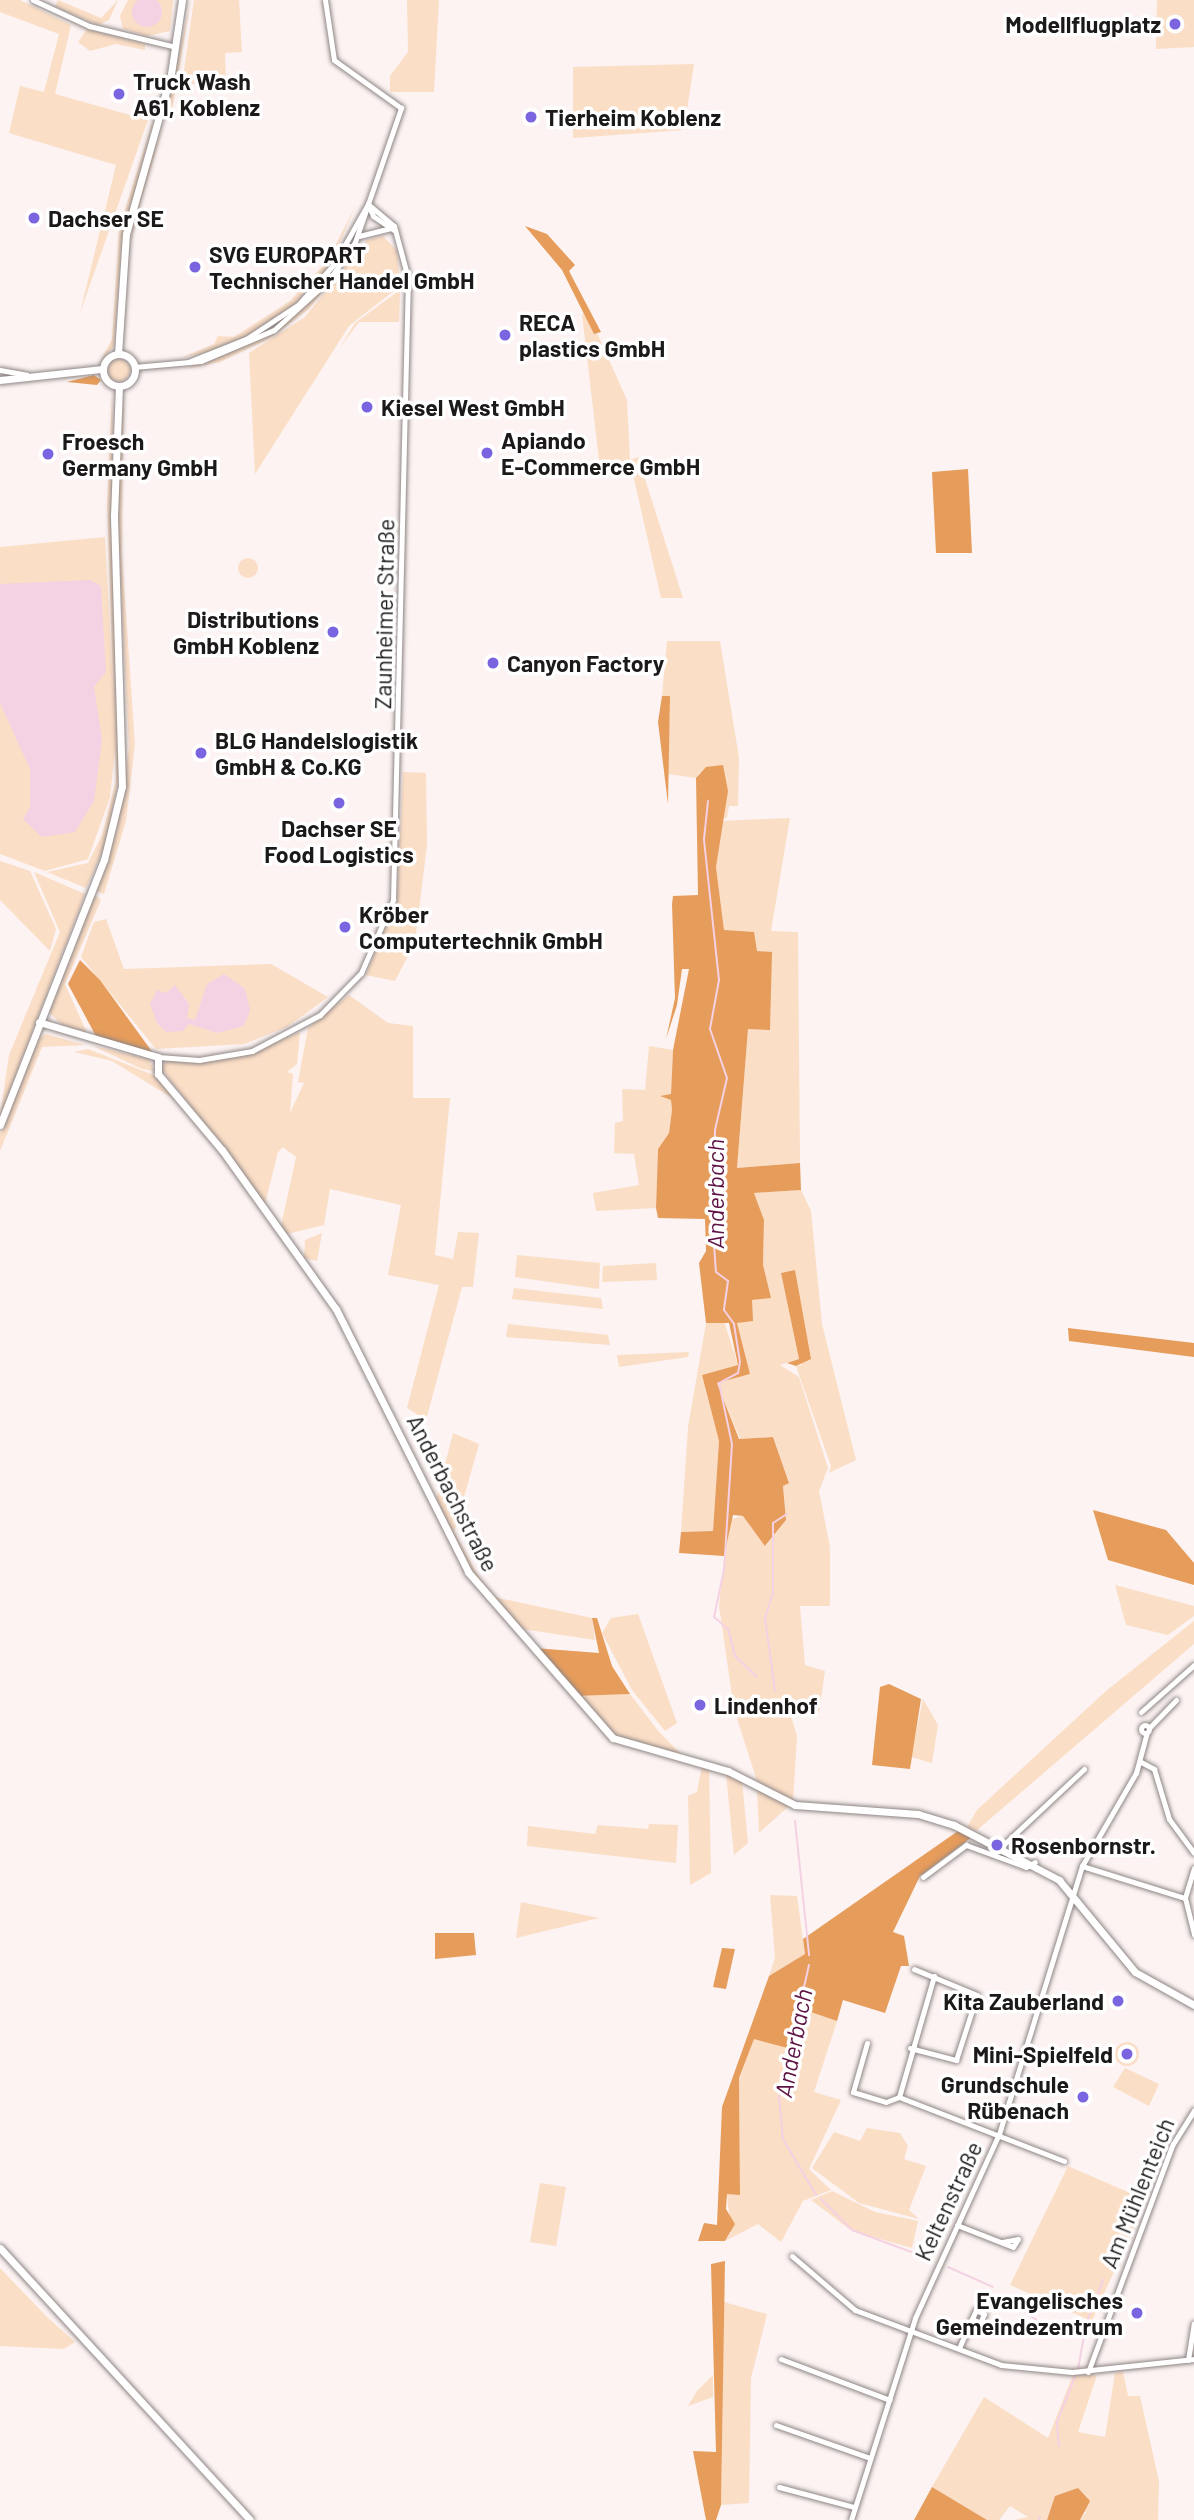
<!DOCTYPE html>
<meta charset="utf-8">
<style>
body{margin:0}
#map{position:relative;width:1194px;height:2520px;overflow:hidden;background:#fcf3f2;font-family:Barlow,sans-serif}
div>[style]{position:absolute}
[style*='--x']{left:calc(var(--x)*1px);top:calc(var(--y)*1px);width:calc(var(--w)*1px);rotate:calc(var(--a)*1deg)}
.green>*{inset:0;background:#fbdec6}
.round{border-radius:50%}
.forest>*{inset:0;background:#e69c5b}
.water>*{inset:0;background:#f5d1e4}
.stream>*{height:2px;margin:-1px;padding:0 1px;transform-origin:1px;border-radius:1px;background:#f5d1e4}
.roads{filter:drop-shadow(0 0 2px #8e8685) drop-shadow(0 0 2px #8e8685)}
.minor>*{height:5px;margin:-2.5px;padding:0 2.5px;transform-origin:2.5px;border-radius:2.5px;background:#fff}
.minor>.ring{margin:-2.5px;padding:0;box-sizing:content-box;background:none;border:5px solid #fff;border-radius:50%}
.secondary>*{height:7px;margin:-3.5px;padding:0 3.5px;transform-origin:3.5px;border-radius:3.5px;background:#fff}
.secondary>.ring{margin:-3.5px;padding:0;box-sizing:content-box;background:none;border:7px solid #fff;border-radius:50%}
.dots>*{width:19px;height:19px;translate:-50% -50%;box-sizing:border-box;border:4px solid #fff;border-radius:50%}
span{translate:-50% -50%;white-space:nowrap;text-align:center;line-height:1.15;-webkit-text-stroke:7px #fff;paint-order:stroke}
.poi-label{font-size:23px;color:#1c1919;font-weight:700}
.right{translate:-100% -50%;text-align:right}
.left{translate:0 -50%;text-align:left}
.street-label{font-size:23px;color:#1c1919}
.water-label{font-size:24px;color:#5e1345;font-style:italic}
</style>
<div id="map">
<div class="green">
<i style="clip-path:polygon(0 0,20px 0,71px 25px,55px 94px,148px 120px,80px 313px,116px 165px,9px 133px,20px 86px,44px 92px,59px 34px,0 12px)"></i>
<i style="clip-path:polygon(58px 0,101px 18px,118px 0,109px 20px,98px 25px,55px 7px)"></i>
<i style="clip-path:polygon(128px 0,173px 0,170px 31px,147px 36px,123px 29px,120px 16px)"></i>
<i style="clip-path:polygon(191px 0,173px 105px,167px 115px,166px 113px)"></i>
<i style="clip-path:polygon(194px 0,239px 0,242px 52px,225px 53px,226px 84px,182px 84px)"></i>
<i style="clip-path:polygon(407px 0,439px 0,434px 92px,390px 92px,390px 76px,408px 52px)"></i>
<i style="clip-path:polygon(1157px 0,1194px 0,1194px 47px,1156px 49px)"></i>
<i style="clip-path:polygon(87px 29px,145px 44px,145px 50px,116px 44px,90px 51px,78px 42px)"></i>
<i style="clip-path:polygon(694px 64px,684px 130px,573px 138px,573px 67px)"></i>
<i style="clip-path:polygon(155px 114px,122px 241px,114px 346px,99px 364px,112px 339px,119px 229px)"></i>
<i style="clip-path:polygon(165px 123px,140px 204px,129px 253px,138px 197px)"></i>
<i style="clip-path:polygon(356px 205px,330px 265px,293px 306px,249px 335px,212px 351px,181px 358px,214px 344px,218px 336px,234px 337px,290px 301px,327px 262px)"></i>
<i style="clip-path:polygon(383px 236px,397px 251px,400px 286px,349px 326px,255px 474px,249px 353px,305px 317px,367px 240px)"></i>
<i style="clip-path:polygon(339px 269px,310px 308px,269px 339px,220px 362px,186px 369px,275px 333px)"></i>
<i style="clip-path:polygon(400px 290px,399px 322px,359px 322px,339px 349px,355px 323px)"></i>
<i style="clip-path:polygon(588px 313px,627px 400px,630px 460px,638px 457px,683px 598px,661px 598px,630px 461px,613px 469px,599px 460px,582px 314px)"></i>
<i class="round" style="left:108px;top:359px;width:22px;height:22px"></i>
<i style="clip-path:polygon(112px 394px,121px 763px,107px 841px,86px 888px,47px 872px,88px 863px,102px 835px,116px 780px,107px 505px)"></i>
<i style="clip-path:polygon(124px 395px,122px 555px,135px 744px,126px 821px,104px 894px,96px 891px,117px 830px,129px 748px,117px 508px)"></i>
<i style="clip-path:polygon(105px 537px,116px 741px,110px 797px,88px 859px,45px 871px,0 854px,0 547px)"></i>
<i class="round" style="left:238px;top:558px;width:20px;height:20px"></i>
<i style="clip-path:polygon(667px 641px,720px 641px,739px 758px,738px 806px,729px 806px,727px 818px,720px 818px,722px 809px,700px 772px,696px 778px,668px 774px,670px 697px,662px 696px)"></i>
<i style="clip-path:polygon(403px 772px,426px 773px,427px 845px,415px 942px,395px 981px,366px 975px,397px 897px)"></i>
<i style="clip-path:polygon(790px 818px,771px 931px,798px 932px,800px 1163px,737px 1168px,748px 1029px,770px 1030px,771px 952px,757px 951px,754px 943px,724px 930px,716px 867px,720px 821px)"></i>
<i style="clip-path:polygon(0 861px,30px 871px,56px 929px,50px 951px,0 900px)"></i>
<i style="clip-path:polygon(34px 872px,85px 894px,0 1116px,9px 1055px,60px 932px)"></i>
<i style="clip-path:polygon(95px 895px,101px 900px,65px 984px,88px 1035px,66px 1029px,49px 1012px)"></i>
<i style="clip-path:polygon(106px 919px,124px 969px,271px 964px,328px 997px,287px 1027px,244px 1044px,156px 1049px,81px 957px,94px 922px)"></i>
<i style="clip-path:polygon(349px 995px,388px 1023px,413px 1026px,413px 1098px,450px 1098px,435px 1255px,453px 1259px,458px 1232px,479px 1233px,473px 1287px,462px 1287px,426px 1420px,407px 1408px,439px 1285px,388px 1275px,401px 1205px,330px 1189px,324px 1225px,287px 1234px,281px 1226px,296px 1157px,283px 1147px,278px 1152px,265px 1204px,161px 1068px,167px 1061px,237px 1058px,300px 1032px,297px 1064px,287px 1072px,293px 1074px,290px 1113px,304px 1083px,298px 1082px,308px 1028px)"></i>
<i style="clip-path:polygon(46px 1034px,85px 1045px,42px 1047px,0 1151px,0 1134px,38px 1039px)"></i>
<i style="clip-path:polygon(93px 1046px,149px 1059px,154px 1071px,142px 1069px)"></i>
<i style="clip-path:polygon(649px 1046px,673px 1050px,671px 1095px,660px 1096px,671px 1100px,672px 1110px,669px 1133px,658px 1149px,656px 1208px,596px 1211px,593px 1193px,639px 1185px,634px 1154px,614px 1153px,615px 1123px,623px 1121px,622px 1089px,645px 1090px)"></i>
<i style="clip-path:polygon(88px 1049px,156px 1076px,177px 1101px,112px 1061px,74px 1052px)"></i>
<i style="clip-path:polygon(801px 1190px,811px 1211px,822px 1324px,856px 1460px,829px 1473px,831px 1466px,796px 1366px,801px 1365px,795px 1271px,781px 1273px,799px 1359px,780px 1365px,799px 1377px,828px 1468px,819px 1491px,830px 1547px,830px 1606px,800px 1606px,805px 1665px,825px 1671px,819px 1713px,786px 1700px,797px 1736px,793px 1802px,757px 1781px,734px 1709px,719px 1606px,728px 1520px,743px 1516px,766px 1546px,786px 1520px,783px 1486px,789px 1482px,773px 1437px,740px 1439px,717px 1383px,750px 1374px,736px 1323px,752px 1300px,770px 1298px,763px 1266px,764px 1220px,754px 1193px)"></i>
<i style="clip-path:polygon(322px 1233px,317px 1261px,304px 1258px,305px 1240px)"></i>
<i style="clip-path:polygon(517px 1255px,600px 1263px,599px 1289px,515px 1277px)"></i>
<i style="clip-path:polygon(656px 1263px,657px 1280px,602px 1282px,603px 1266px)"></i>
<i style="clip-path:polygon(514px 1288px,601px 1298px,603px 1309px,512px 1299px)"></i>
<i style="clip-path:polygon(723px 1318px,738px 1365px,702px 1375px,719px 1441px,713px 1531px,681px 1532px,688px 1427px,706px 1323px)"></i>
<i style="clip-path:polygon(508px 1324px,608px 1335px,610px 1345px,506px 1337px)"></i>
<i style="clip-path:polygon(689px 1352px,688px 1357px,619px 1367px,617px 1355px)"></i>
<i style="clip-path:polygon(453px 1433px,479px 1444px,454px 1532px,479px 1577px,494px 1597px,592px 1618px,595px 1640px,516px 1628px,468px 1566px,436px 1500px)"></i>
<i style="clip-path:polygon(1115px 1585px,1194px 1606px,1194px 1616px,1168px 1635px,1126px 1625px)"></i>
<i style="clip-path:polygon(638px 1614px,677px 1723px,665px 1731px,632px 1690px,602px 1633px,611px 1618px)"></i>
<i style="clip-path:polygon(1194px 1621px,1194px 1644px,976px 1831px,967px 1827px,977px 1810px,1106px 1691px)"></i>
<i style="clip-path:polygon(630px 1694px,659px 1732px,683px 1756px,613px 1735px,576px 1696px)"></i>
<i style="clip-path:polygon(923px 1699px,938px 1725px,932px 1763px,911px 1757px)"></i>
<i style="clip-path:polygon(702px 1766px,709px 1768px,711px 1873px,690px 1885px,688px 1796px,697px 1792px)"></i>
<i style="clip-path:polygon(726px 1774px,742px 1780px,748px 1843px,734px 1855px)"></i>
<i style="clip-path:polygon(757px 1789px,789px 1806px,759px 1833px)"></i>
<i style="clip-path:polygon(649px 1824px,678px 1825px,676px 1863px,527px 1846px,528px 1826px,595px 1834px,598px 1825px,648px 1829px)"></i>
<i style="clip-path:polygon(770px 1895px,797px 1896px,805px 1954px,769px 1976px,775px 1958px)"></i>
<i style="clip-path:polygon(521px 1902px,599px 1918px,516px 1938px)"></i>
<i style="clip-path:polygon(805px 2009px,837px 2021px,814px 2092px,841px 2100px,809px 2169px,831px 2190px,803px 2201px,781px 2242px,758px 2224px,725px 2241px,731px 2233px,727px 2194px,740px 2193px,739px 2078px,754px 2038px)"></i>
<i class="round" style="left:1115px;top:2042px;width:24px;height:24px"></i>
<i style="clip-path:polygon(1125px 2068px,1159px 2084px,1149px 2106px,1113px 2087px)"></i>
<i style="clip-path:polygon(867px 2128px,900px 2133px,908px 2146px,904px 2159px,926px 2166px,909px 2210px,919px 2219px,859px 2203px,812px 2168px,834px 2132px,860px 2141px)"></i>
<i style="clip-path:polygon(1068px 2166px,1146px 2200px,1092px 2321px,1010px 2285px)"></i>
<i style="clip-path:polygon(540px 2183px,566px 2187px,556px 2246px,530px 2242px)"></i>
<i style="clip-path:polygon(832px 2191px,875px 2212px,918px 2221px,912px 2248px,852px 2231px,811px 2200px)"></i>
<i style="clip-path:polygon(0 2268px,47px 2317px,75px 2342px,64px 2349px,0 2346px)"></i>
<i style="clip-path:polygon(724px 2302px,767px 2314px,751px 2378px,749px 2503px,721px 2505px)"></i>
<i style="clip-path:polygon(1123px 2372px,1128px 2396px,1140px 2396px,1159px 2481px,1158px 2520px,1080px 2520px,1086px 2512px,1055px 2496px,1047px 2520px,1014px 2520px,1028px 2517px,1010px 2506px,999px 2520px,987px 2520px,932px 2487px,984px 2397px,1048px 2438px,1073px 2375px,1097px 2375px,1078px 2432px,1105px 2437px,1115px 2373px)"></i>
<i style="clip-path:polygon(713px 2375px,713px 2397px,688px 2406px,697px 2391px)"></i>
</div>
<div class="forest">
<i style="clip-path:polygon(525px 226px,547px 234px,575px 265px,569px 271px,601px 332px,594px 334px,562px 270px)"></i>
<i style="clip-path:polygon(94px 375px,101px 380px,97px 385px,67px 382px)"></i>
<i style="clip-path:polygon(968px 469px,972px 553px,936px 553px,932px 472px)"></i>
<i style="clip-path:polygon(662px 696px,670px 696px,668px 804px,658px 722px)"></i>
<i style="clip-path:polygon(723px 765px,728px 791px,716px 867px,724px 930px,754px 932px,757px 951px,772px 952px,770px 1030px,748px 1029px,737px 1168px,800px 1163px,801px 1190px,754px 1193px,764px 1220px,763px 1265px,771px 1298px,752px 1300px,753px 1321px,737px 1323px,750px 1374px,717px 1383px,739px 1439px,773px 1437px,789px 1483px,783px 1486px,786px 1520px,765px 1546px,743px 1516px,733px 1515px,724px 1556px,679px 1553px,681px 1532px,713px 1531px,719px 1441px,702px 1375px,738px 1365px,729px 1323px,706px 1323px,699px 1263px,706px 1251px,705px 1219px,658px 1218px,656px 1208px,658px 1149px,669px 1133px,672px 1110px,671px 1100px,660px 1096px,671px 1094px,673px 1050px,689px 969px,682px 969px,677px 1005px,666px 1039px,675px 998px,672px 904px,673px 896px,698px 895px,696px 778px,706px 767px)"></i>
<i style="clip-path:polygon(80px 960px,100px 980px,153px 1053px,97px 1038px,68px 984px)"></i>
<i style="clip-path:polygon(795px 1270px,811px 1359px,796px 1366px,787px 1363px,799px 1359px,781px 1273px)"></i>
<i style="clip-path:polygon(1068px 1328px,1194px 1343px,1194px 1357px,1069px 1341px)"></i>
<i style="clip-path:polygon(1093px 1510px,1166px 1530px,1194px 1563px,1194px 1585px,1108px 1560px)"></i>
<i style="clip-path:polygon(592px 1618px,597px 1618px,612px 1666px,630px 1694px,576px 1696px,534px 1648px,599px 1653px)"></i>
<i style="clip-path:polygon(889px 1684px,921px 1699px,910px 1769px,872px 1765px,880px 1687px)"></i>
<i style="clip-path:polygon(958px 1831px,972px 1837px,920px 1876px,893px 1932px,904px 1936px,909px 1966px,901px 1966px,885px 2013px,843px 2000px,837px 2021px,805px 2010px,795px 2050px,754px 2039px,739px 2078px,740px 2195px,727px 2194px,726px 2209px,735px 2224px,725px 2241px,698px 2241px,704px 2223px,717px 2225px,722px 2107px,769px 1976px,805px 1954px,803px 1939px)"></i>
<i style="clip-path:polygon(435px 1933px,474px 1933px,476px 1955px,435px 1959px)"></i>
<i style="clip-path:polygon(722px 1948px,735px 1949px,726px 1989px,713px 1987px)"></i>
<i style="clip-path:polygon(725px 2261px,721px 2505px,716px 2520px,706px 2520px,693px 2451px,716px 2452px,711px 2264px)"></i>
<i style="clip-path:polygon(932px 2487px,987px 2520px,914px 2520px)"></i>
<i style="clip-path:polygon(1078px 2488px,1090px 2501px,1080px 2520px,1047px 2520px,1055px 2496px)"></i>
</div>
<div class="water">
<i class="round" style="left:132px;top:-3px;width:30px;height:30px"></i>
<i style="clip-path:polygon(90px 580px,101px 586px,106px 672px,94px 687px,102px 740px,94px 801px,75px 832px,42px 837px,23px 819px,30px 807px,30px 769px,0 703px,0 584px)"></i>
<i style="clip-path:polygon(224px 974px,245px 989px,250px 1010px,244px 1026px,217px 1033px,189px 1024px,183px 1031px,166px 1032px,157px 1023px,150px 1004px,157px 990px,166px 993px,175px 985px,189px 1004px,187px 1018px,195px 1020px,207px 984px)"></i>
</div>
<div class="stream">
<i style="--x:708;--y:801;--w:39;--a:96"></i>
<i style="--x:704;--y:840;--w:141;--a:83.9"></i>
<i style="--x:719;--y:980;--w:50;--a:100.4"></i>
<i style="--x:710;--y:1029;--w:52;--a:70.9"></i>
<i style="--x:727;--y:1078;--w:53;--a:103"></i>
<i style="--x:715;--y:1130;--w:114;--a:90.5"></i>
<i style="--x:714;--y:1244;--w:28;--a:86"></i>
<i style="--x:716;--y:1272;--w:15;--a:37"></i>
<i style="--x:728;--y:1281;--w:29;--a:98"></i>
<i style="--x:724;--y:1310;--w:17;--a:54"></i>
<i style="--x:734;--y:1324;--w:38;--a:81"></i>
<i style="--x:740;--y:1362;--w:11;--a:100"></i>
<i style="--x:738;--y:1373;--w:21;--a:152"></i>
<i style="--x:719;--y:1383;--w:62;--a:78"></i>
<i style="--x:732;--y:1444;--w:126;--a:93.6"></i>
<i style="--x:724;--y:1570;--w:48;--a:102"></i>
<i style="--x:714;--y:1617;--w:18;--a:41"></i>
<i style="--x:728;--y:1629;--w:28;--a:75"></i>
<i style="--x:735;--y:1656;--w:30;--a:44"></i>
<i style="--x:775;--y:1691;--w:74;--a:-97.8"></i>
<i style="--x:765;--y:1618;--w:26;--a:-72"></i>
<i style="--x:773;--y:1593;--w:70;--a:-90"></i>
<i style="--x:773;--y:1523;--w:17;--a:-33"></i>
<i style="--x:795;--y:1821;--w:135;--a:84"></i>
<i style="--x:809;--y:1965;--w:135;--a:102.8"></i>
<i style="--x:779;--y:2097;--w:42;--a:84.6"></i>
<i style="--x:783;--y:2139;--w:65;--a:59.5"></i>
<i style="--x:821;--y:2199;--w:44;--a:45"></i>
<i style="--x:852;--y:2230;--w:86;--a:20.3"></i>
<i style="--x:948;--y:2267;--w:49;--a:24"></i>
<i style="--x:1006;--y:2299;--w:47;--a:34.7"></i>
<i style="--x:1045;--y:2326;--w:40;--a:1.4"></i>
<i style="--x:1088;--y:2319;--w:42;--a:-69"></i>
<i style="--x:1078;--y:2369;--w:45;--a:-79.7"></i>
<i style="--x:1059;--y:2446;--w:24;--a:-95"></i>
<i style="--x:1057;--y:2422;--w:52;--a:-68.4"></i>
<i style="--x:1039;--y:2520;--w:3;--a:-72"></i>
</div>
<div class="roads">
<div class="minor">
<i style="--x:33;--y:0;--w:62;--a:24.9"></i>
<i style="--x:89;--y:26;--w:89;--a:13.6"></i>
<i style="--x:368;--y:204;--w:13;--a:67"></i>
<i style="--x:373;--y:216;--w:25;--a:34"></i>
<i style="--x:359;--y:236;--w:34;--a:-14"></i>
<i style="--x:188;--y:362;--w:62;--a:-21.6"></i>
<i style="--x:246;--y:339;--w:64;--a:-33.4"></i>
<i style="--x:299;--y:304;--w:53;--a:-48.8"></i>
<i style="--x:334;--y:264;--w:69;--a:-60.5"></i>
<i style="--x:368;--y:204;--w:102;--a:-71"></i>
<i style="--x:401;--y:108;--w:82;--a:-144.4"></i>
<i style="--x:334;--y:60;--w:61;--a:-98.5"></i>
<i style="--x:134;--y:367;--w:67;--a:-5.1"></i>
<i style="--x:201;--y:361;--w:79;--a:-23"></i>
<i style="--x:274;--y:330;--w:74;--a:-42.3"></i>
<i style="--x:329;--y:280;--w:46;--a:-55.6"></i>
<i style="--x:355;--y:242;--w:34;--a:-71"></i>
<i style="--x:0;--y:370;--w:27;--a:10"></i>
<i style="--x:158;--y:1057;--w:41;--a:4.2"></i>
<i style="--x:199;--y:1060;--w:54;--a:-9.6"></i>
<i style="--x:252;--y:1051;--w:77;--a:-27.9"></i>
<i style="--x:320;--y:1015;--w:59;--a:-45.7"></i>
<i style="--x:361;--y:973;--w:80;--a:-66.3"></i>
<i style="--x:393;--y:900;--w:622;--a:-88.62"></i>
<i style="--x:408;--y:278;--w:54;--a:-105.1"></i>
<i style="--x:394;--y:226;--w:34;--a:-140"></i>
<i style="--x:1141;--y:1712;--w:71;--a:-41.6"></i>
<i class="ring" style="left:1141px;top:1725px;width:3px;height:3px"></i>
<i style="--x:1149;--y:1728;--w:39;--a:-46"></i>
<i style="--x:1141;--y:1762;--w:15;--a:28"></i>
<i style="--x:1154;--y:1769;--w:52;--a:73.3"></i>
<i style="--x:1169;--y:1819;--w:42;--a:53.7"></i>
<i style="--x:1001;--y:1847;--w:114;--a:-43.2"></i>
<i style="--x:1082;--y:1866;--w:108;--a:17.3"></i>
<i style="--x:1194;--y:1868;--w:31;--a:107"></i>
<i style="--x:1185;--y:1898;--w:38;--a:76"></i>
<i style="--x:923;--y:1877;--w:54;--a:-36.7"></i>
<i style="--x:966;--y:1845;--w:64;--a:20.1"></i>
<i style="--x:1026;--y:1867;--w:10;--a:-29"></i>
<i style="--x:934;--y:1976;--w:126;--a:106.1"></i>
<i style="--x:899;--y:2097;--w:177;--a:21.2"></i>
<i style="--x:867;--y:2043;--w:51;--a:105.9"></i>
<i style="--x:853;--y:2092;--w:34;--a:17"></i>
<i style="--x:886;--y:2102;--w:14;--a:-21"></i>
<i style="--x:910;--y:2048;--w:48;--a:14.6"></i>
<i style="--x:956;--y:2060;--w:68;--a:-72.1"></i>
<i style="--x:977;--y:1995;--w:68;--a:-157.6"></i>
<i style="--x:957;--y:2225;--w:60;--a:21.4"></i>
<i style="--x:1013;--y:2247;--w:9;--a:-58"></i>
<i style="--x:1018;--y:2239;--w:16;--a:169"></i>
<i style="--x:792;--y:2256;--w:83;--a:40.6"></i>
<i style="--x:855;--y:2310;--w:156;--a:20.6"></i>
<i style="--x:1001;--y:2365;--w:71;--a:5.6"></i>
<i style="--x:1072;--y:2372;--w:123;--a:-6.1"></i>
<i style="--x:959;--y:2348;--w:32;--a:-66"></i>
<i style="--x:972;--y:2319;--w:10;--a:-66"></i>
<i style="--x:976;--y:2310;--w:9;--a:27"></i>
<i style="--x:984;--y:2314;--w:10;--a:114"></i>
<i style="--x:980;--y:2323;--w:9;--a:-153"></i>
<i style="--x:781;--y:2359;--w:116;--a:20.6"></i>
<i style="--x:1188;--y:2360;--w:37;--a:-81"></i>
<i style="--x:1088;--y:2372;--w:243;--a:-69.6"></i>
<i style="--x:1173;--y:2144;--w:40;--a:-58"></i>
<i style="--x:776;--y:2425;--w:100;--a:19.3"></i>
<i style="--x:779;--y:2487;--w:78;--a:14.9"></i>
<i style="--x:851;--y:2520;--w:212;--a:-72.4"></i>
<i style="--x:915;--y:2318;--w:202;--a:-65.5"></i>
<i style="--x:999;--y:2134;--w:281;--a:-72.8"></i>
<i style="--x:1082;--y:1866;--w:108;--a:-59.9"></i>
<i style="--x:1136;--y:1773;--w:42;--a:-75"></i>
</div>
<div class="secondary">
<i class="ring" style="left:103px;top:354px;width:25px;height:25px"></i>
<i style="--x:118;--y:354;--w:120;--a:-86.2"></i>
<i style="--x:126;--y:234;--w:166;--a:-74.3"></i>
<i style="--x:171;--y:74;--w:75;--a:-81.5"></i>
<i style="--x:0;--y:380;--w:103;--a:-6.2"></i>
<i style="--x:39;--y:1022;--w:124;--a:16.4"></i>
<i style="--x:158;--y:1057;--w:17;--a:90"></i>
<i style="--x:158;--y:1074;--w:99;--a:49.9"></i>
<i style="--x:222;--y:1150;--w:196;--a:54.4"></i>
<i style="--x:336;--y:1309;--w:294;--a:63.3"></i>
<i style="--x:468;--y:1572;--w:220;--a:48.9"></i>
<i style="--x:613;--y:1738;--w:120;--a:16"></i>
<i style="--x:728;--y:1771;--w:75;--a:26.9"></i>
<i style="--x:795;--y:1805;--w:123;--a:4.2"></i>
<i style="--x:918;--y:1814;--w:38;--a:17"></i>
<i style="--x:954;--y:1825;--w:119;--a:27.6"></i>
<i style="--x:1059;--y:1880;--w:119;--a:50.4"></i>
<i style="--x:1135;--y:1972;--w:68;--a:29.2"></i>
<i style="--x:0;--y:1125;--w:285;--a:-68.6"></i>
<i style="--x:104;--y:860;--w:76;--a:-76.3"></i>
<i style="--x:122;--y:786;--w:270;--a:-91.7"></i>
<i style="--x:114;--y:516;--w:130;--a:-87.8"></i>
<i style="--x:0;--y:2248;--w:369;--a:47.4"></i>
</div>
</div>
<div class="dots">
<i style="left:1175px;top:24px;background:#7b64df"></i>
<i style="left:119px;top:94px;background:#7b64df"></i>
<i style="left:531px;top:117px;background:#7b64df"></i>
<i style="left:34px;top:218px;background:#7b64df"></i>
<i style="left:195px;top:267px;background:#7b64df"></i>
<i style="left:505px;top:335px;background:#7b64df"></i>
<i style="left:367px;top:407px;background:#7b64df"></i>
<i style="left:487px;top:453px;background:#7b64df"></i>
<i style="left:48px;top:454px;background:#7b64df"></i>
<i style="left:333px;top:632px;background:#7b64df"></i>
<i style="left:493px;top:663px;background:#7b64df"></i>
<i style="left:201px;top:753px;background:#7b64df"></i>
<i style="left:339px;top:803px;background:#7b64df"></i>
<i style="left:345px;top:927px;background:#7b64df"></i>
<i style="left:700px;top:1705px;background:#7b64df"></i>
<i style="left:997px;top:1845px;background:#7b64df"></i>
<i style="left:1118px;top:2001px;background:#7b64df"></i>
<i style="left:1127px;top:2054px;background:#7b64df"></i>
<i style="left:1083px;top:2097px;background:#7b64df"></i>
<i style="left:1137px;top:2313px;background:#7b64df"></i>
</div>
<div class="poi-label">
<span class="right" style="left:1161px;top:24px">Modellflugplatz</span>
<span class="left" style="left:133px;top:94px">Truck Wash<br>A61, Koblenz</span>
<span class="left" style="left:545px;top:117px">Tierheim Koblenz</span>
<span class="left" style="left:48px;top:218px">Dachser SE</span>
<span class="left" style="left:209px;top:267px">SVG EUROPART<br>Technischer Handel GmbH</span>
<span class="left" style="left:519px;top:335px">RECA<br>plastics GmbH</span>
<span class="left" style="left:381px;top:407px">Kiesel West GmbH</span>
<span class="left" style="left:501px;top:453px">Apiando<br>E-Commerce GmbH</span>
<span class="left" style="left:62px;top:454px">Froesch<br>Germany GmbH</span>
<span class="right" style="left:319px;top:632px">Distributions<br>GmbH Koblenz</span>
<span class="left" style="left:507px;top:663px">Canyon Factory</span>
<span class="left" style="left:215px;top:753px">BLG Handelslogistik<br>GmbH &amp; Co.KG</span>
<span style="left:339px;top:841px">Dachser SE<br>Food Logistics</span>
<span class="left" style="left:359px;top:927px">Kröber<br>Computertechnik GmbH</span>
<span class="left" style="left:714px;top:1705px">Lindenhof</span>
<span class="left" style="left:1011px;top:1845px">Rosenbornstr.</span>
<span class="right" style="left:1104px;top:2001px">Kita Zauberland</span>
<span class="right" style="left:1113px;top:2054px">Mini-Spielfeld</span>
<span class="right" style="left:1069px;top:2097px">Grundschule<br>Rübenach</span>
<span class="right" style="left:1123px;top:2313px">Evangelisches<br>Gemeindezentrum</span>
</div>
<div class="street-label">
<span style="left:384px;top:614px;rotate:-89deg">Zaunheimer Straße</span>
<span style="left:453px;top:1493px;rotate:63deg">Anderbachstraße</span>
<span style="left:1137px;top:2193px;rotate:-68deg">Am Mühlenteich</span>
<span style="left:948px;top:2201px;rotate:-65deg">Keltenstraße</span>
</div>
<div class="water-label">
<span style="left:715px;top:1194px;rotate:-90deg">Anderbach</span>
<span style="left:793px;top:2043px;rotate:-79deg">Anderbach</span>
</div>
</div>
